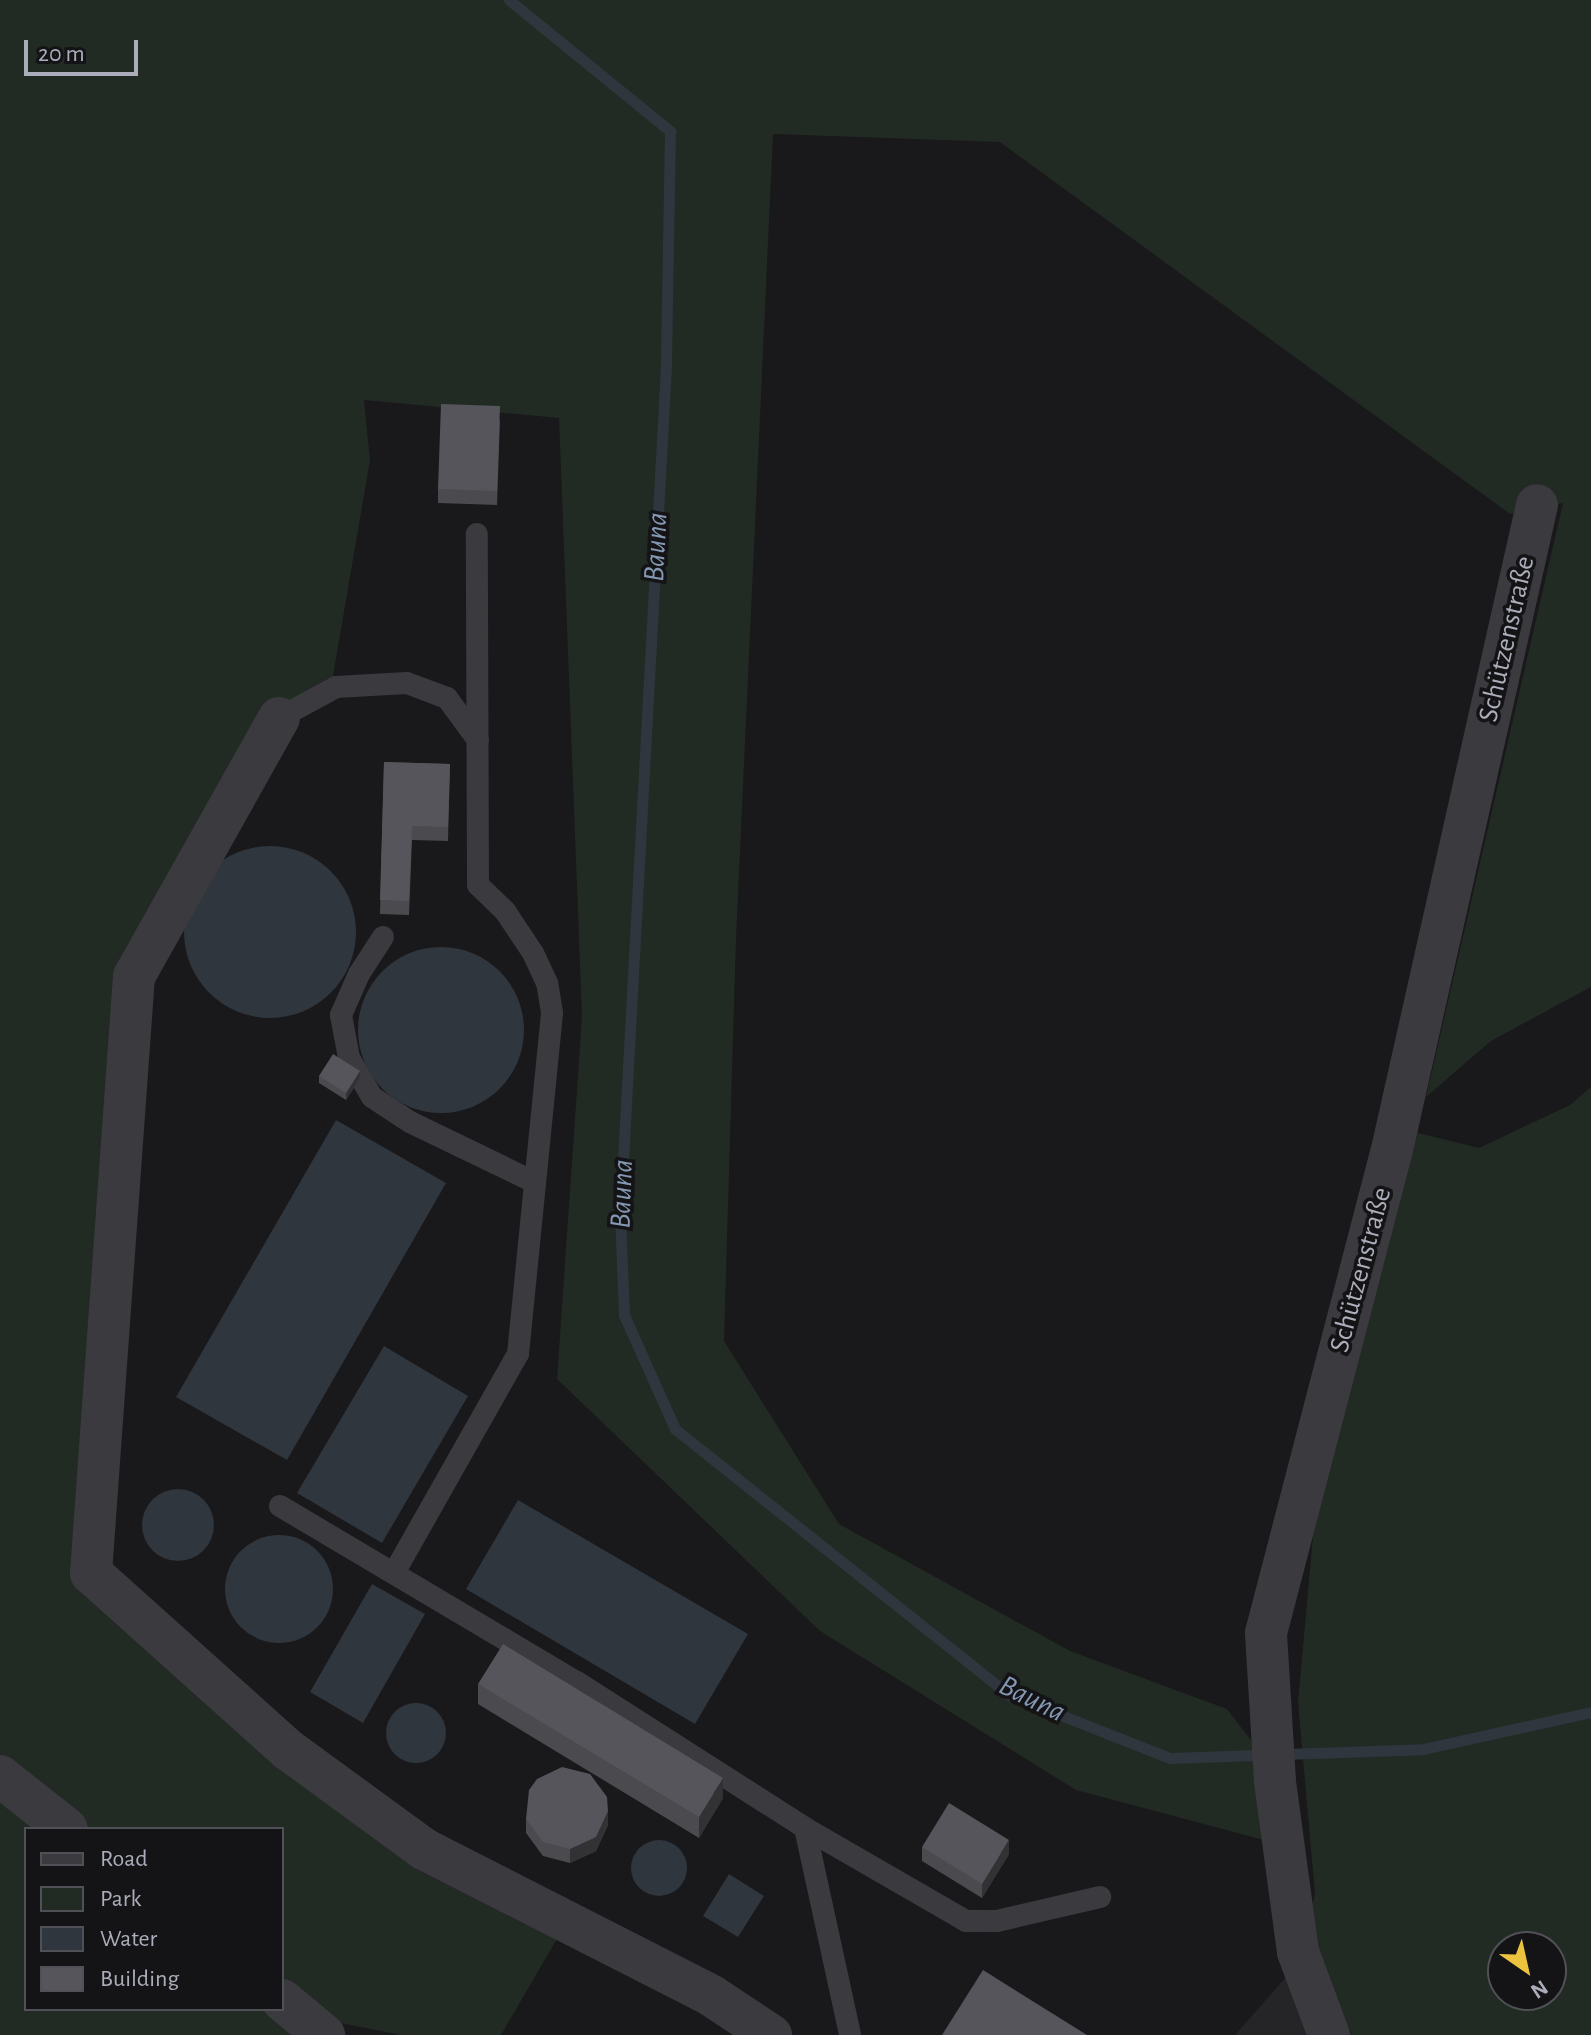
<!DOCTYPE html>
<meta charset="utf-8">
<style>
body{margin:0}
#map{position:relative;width:1591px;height:2035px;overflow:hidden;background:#19181a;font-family:"Alegreya Sans",sans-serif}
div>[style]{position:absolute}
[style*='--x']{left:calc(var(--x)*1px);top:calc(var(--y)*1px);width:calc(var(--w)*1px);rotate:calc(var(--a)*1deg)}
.built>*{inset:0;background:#252427}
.green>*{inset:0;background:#222a24}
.water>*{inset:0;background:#2f363e}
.round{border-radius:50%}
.stream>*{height:11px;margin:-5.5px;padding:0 5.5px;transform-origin:5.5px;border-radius:5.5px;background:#2f363e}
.service>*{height:22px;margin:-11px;padding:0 11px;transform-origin:11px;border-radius:11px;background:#3a3a3f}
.minor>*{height:42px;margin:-21px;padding:0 21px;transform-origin:21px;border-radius:21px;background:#3a3a3f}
.wall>*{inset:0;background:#4a4a4f}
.shaded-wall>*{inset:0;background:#323235}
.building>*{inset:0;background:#55555b}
span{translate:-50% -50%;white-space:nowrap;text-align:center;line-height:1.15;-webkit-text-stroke:7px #141315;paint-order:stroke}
.street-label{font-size:28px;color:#abaeba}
.water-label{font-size:30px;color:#8498b3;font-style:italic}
.legend{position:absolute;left:24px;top:1827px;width:260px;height:184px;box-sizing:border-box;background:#141315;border:2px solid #505157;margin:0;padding:10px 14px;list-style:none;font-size:24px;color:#abaeba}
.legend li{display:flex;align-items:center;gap:16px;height:40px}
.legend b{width:40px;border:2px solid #505157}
.north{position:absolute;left:1487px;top:1931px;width:80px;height:80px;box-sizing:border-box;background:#141315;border:2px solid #505157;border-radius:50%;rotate:146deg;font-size:22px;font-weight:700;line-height:32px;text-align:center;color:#abaeba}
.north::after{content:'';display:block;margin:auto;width:28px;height:36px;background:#ecc33f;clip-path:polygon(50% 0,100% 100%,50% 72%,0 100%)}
.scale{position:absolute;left:24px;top:40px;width:114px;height:36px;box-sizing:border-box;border:4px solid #abaeba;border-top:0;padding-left:10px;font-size:24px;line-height:28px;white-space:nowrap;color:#abaeba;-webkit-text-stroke:6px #141315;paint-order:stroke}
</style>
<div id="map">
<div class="built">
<i style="clip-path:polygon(1315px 1944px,1352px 2035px,1235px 2035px)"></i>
</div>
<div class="green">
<i style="clip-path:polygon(evenodd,0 0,1591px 0,1591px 987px,1491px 1041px,1426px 1097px,1563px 503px,1510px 514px,1000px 142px,773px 134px,736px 938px,724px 1341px,839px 1524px,1070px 1651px,1227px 1709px,1261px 1753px,1264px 1840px,1076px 1790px,820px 1631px,557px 1379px,582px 1017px,559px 418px,364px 400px,370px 460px,333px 676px,299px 695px,143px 979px,102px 1570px,430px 1840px,572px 1913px,501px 2035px,401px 2035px,301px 2015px,323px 2035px,0 2035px,0 0,26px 1829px,282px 1829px,282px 2009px,26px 2009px,26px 1829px)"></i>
<i style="clip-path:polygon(evenodd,1591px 1087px,1591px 2035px,1352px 2035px,1315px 1944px,1311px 1912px,1315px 1894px,1298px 1702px,1318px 1481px,1414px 1132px,1479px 1148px,1570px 1105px,1591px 1087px,1503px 1947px,1551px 1947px,1551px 1995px,1503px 1995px,1503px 1947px)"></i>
</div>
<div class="water">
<i class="round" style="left:184px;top:846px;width:172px;height:172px"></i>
<i class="round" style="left:358px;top:947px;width:166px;height:166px"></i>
<i style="clip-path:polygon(336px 1120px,446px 1183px,287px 1460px,176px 1397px)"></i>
<i style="clip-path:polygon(384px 1346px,468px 1396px,382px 1543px,297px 1493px)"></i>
<i class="round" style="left:142px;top:1489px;width:72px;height:72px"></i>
<i style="clip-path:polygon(518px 1500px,748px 1634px,695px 1724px,466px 1589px)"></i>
<i class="round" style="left:225px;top:1535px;width:108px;height:108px"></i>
<i style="clip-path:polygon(372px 1584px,425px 1614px,363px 1723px,310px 1692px)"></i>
<i class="round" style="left:386px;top:1703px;width:60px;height:60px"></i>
<i class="round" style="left:631px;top:1840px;width:56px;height:56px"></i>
<i style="clip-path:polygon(729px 1874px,764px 1896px,738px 1937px,703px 1916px)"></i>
</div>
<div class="stream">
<i style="--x:509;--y:0;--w:208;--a:39.1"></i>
<i style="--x:670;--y:131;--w:235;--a:91"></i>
<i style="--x:666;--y:366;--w:850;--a:93.1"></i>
<i style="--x:620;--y:1215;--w:100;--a:87.7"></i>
<i style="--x:624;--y:1315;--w:125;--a:65.9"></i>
<i style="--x:675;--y:1429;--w:428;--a:38.5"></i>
<i style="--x:1010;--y:1695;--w:172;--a:21.5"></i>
<i style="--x:1170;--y:1758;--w:253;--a:-2"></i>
<i style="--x:1423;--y:1749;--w:172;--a:-12.4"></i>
</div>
<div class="service">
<i style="--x:279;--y:718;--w:65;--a:-28.5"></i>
<i style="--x:336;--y:687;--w:71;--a:-3.2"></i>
<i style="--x:407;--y:683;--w:43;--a:20.6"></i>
<i style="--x:447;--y:698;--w:52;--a:53.6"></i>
<i style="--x:383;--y:937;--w:44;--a:123"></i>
<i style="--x:359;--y:974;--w:45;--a:113.7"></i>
<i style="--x:341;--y:1015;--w:44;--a:79.5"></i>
<i style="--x:349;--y:1058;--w:45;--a:59.5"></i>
<i style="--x:372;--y:1097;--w:45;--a:33.3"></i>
<i style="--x:410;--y:1122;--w:138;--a:25.8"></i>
<i style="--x:280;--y:1506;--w:345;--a:30.7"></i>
<i style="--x:577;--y:1682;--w:271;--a:32.6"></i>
<i style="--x:805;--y:1828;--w:212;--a:77.7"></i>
<i style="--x:394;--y:1573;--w:252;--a:-60.5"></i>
<i style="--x:518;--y:1354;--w:343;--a:-84.3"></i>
<i style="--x:552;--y:1013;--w:30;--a:-99"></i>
<i style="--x:547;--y:983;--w:33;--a:-115"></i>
<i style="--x:533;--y:953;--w:50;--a:-123.7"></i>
<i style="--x:505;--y:911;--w:37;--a:-136"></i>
<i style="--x:478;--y:885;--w:351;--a:-90.2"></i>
<i style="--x:805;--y:1828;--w:186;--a:30"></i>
<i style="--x:966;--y:1921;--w:31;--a:0"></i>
<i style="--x:997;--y:1921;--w:106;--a:-13.1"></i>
</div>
<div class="minor">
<i style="--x:279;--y:718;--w:296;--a:119.3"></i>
<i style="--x:134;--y:976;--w:599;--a:94.12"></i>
<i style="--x:91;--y:1573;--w:263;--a:41.9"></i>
<i style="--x:287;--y:1749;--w:170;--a:36.1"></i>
<i style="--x:424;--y:1849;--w:323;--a:27"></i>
<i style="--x:712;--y:1996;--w:71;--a:33.5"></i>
<i style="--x:0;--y:1776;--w:85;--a:38.3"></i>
<i style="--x:282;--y:2000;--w:55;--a:39.8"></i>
<i style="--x:1329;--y:2035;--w:89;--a:-110.5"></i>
<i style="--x:1298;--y:1952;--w:173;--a:-97.7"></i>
<i style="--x:1275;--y:1781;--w:148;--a:-93.5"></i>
<i style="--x:1266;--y:1633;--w:495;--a:-75.4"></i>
<i style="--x:1391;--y:1154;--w:665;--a:-77.32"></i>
</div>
<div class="wall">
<i style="clip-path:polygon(500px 420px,497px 505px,438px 503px,438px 489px)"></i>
<i style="clip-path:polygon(384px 762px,450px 764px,448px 841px,412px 840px,409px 915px,380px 914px)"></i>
<i style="clip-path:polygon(319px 1076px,360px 1078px,346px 1100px,319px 1083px)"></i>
<i style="clip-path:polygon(478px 1684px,723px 1798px,699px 1838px,478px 1704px)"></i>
<i style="clip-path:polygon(526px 1819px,608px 1825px,596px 1851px,570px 1863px,543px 1856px,526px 1833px)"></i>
<i style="clip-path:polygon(922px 1847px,1009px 1854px,982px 1898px,922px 1861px)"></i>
</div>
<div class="shaded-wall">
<i style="clip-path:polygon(360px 1071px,360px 1078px,346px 1100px,346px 1093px)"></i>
<i style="clip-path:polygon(723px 1778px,723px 1798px,699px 1838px,699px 1817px)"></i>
<i style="clip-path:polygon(608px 1811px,608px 1825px,596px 1851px,570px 1863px,570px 1849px)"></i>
<i style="clip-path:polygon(1009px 1840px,1009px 1854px,982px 1898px,982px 1884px)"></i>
</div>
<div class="building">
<i style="clip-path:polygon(441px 404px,500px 406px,497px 491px,438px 489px)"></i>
<i style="clip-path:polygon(384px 762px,450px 764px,448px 827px,412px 826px,409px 901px,380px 900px)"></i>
<i style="clip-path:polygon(333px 1054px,360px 1071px,346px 1093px,319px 1076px)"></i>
<i style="clip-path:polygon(503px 1644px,723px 1778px,699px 1817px,478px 1684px)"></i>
<i style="clip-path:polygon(562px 1767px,590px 1774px,607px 1797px,608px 1811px,596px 1837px,570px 1849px,543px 1842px,526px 1819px,529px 1790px,537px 1779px)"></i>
<i style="clip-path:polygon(949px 1803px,1009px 1840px,982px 1884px,922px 1847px)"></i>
<i style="clip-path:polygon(983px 1970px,1087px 2035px,942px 2035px)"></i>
</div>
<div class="street-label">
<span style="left:1507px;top:639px;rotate:-77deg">Schützenstraße</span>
<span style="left:1361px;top:1270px;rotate:-75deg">Schützenstraße</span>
</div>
<div class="water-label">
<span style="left:656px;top:547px;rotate:-87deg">Bauna</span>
<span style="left:622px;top:1194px;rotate:-88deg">Bauna</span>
<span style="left:1032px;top:1699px;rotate:26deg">Bauna</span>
</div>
<ul class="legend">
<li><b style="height:10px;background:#3a3a3f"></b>Road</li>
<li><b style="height:22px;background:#222a24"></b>Park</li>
<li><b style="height:22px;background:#2f363e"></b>Water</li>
<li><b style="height:22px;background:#55555b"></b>Building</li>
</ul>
<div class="north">N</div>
<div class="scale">20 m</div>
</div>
